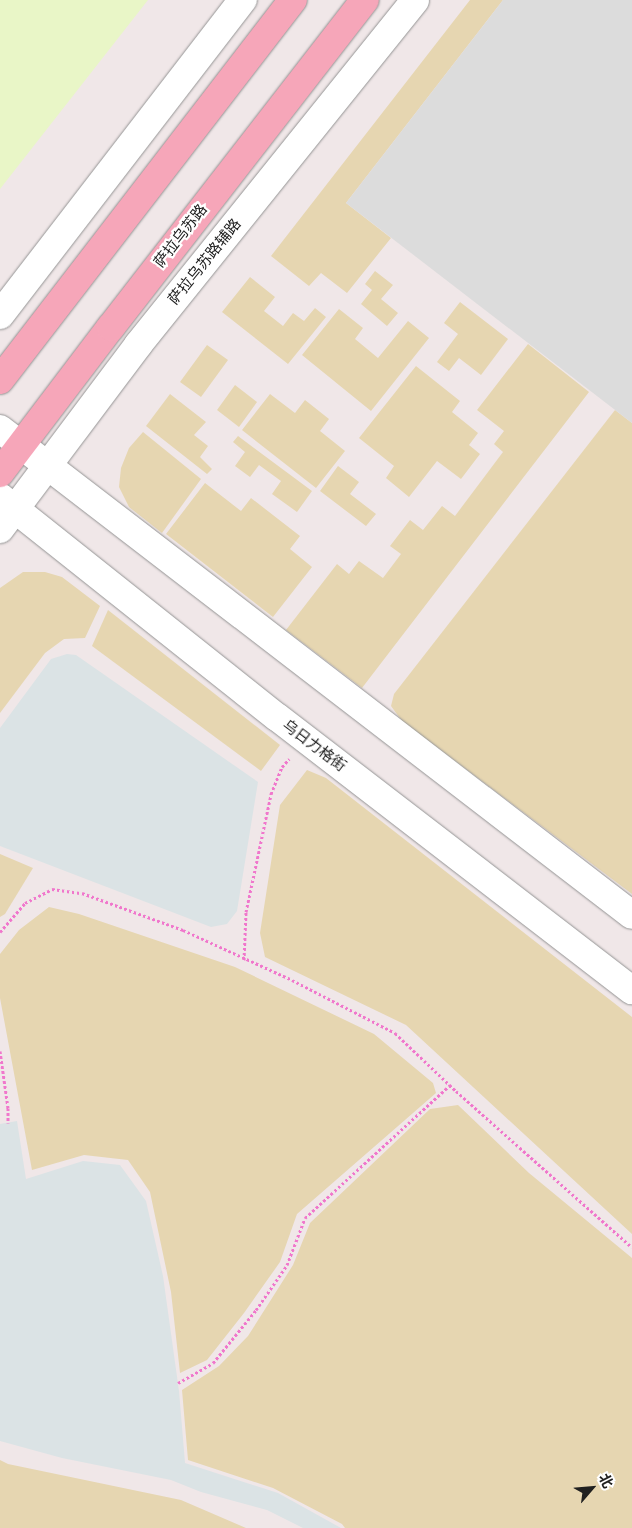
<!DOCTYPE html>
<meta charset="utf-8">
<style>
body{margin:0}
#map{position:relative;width:632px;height:1528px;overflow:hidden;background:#f0e7e8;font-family:"Fira Sans Condensed","Noto Sans SC",sans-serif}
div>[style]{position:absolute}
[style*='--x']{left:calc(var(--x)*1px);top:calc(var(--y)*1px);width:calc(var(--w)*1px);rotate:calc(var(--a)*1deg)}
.grass>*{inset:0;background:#e6d6b1}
.park>*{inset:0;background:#e9f6c7}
.parking>*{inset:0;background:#dcdcdc}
.plaza>*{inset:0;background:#dbe3e5}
.path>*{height:3px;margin-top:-1.5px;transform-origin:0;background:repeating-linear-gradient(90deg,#f077cc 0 2.5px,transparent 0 5px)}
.roads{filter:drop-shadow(0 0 1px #949494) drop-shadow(0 0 1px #949494)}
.minor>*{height:28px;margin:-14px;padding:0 14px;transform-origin:14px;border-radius:14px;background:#fff}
.major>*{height:28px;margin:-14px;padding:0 14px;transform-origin:14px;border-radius:14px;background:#f6a6b9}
span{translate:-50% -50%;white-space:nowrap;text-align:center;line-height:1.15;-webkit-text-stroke:4.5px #fff;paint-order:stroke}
.street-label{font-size:15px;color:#202020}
.north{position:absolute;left:567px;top:1463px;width:50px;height:50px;-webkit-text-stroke:4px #fff;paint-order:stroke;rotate:63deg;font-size:14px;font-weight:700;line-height:20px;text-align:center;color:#202020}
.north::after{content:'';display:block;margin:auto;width:18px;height:22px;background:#202020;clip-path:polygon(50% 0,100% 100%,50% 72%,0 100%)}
</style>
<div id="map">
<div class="grass">
<i style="clip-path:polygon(470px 0,503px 0,346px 203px,391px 238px,347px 293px,321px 273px,309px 286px,271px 256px)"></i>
<i style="clip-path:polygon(375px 271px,393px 285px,381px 299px,398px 313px,387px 326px,361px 304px,372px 290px,365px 284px)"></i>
<i style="clip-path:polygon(250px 277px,275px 297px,264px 311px,283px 326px,293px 313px,304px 321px,315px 308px,326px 317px,288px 364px,222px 312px)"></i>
<i style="clip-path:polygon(460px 302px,508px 339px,481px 375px,459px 358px,449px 371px,437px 362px,458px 334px,444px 323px)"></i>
<i style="clip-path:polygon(339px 309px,363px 328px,355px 339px,378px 358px,408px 321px,429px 338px,371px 411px,302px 355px)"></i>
<i style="clip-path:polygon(528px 344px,589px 392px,362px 688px,286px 630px,337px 564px,349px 574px,359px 561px,383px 578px,401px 554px,390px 546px,410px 520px,423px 530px,442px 506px,455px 516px,503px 452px,494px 444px,504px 431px,477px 410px)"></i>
<i style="clip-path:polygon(207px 345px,228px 360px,201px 397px,180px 382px)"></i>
<i style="clip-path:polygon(416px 366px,460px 401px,452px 412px,478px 433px,469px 445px,480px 454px,461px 479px,437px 461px,409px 497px,386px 478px,394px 466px,359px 438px)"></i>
<i style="clip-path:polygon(235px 385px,257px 402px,239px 427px,217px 410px)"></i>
<i style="clip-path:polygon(170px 394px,206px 422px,194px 435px,208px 446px,200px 457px,212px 469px,207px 474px,146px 426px)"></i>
<i style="clip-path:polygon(270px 394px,295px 413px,305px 400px,329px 419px,320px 431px,345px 451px,316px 488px,242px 430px)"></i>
<i style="clip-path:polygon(615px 410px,632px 423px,632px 894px,402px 721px,391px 706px,394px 694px)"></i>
<i style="clip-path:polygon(143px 432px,201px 479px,162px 533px,129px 507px,119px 487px,121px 468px,129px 448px)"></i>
<i style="clip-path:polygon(238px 436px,312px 491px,297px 512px,272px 494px,281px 481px,259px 465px,250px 477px,235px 466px,245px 452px,233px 442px)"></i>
<i style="clip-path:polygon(338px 466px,359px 482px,350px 494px,376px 514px,366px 526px,320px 491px)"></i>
<i style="clip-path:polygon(205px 483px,241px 511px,251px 498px,300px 536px,290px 549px,312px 567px,273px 617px,166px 534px)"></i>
<i style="clip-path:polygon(23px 572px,45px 572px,62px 577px,100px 606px,85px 638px,64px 639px,45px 653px,0 713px,0 588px)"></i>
<i style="clip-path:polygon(108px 610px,280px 745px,261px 771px,92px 646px)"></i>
<i style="clip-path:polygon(307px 770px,326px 778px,632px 1017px,632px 1234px,406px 1025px,265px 957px,260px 933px,280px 805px)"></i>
<i style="clip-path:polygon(0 854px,33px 868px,5px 914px,0 917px)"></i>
<i style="clip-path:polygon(49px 907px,79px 914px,235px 967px,374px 1034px,433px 1083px,436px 1093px,297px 1214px,280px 1262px,244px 1313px,207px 1360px,180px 1373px,171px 1292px,150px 1192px,128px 1160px,84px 1155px,32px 1170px,0 998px,0 954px,19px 930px)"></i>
<i style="clip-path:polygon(458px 1105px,529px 1173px,632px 1258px,632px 1528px,345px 1528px,342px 1524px,273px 1488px,188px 1460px,182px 1390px,219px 1366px,248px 1336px,293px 1265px,310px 1223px,430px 1109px)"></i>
<i style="clip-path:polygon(0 1460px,8px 1464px,181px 1500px,246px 1528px,0 1528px)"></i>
</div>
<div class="park">
<i style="clip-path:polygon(0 0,148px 0,0 189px)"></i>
</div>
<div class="parking">
<i style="clip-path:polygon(503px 0,632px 0,632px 423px,346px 203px)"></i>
</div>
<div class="plaza">
<i style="clip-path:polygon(67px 654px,76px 655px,258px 782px,237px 911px,227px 924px,211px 927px,0 846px,0 728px,51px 659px)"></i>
<i style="clip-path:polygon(17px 1121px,26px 1179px,83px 1161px,120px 1165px,146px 1201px,163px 1276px,179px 1391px,185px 1463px,278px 1493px,341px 1528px,303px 1528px,267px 1510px,201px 1492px,171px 1480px,62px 1458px,0 1441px,0 1124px)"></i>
</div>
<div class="path">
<i style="--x:0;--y:932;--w:38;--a:-49"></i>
<i style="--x:25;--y:903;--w:30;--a:-27"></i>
<i style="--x:52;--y:889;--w:30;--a:8"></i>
<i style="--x:82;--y:893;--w:108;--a:20.1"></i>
<i style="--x:183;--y:930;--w:120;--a:24.6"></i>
<i style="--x:292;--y:980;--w:116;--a:27.2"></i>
<i style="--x:395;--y:1033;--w:84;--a:43.6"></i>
<i style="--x:456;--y:1091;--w:235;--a:41.6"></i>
<i style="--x:244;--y:960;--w:48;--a:-87.6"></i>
<i style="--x:246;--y:912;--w:121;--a:-78"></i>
<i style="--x:271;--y:794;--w:29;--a:-68"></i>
<i style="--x:282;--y:767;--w:11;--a:-49"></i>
<i style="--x:0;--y:1051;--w:58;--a:82"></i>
<i style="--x:8;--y:1108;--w:15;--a:90"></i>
<i style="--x:178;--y:1383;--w:40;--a:-29.7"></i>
<i style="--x:213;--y:1363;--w:68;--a:-50.9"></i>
<i style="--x:256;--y:1310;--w:55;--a:-55.4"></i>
<i style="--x:287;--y:1265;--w:50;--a:-69"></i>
<i style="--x:305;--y:1218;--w:197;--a:-42.5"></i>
</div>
<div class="roads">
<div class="minor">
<i style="--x:0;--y:315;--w:398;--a:-52.4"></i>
<i style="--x:0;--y:429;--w:797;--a:37.56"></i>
<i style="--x:0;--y:497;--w:354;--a:38.5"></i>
<i style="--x:277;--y:717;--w:448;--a:37.6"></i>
<i style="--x:0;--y:529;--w:230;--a:-53.1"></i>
<i style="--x:138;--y:345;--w:442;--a:-51.2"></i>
</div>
<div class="major">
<i style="--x:0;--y:380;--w:480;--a:-52.4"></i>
<i style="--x:0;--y:473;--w:183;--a:-52.8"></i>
<i style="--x:111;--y:327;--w:414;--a:-52.2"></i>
</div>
</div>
<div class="street-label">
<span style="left:181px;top:236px;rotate:-52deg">萨拉乌苏路</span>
<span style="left:205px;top:262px;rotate:-51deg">萨拉乌苏路辅路</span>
<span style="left:314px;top:746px;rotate:37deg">乌日力格街</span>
</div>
<div class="north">北</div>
</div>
